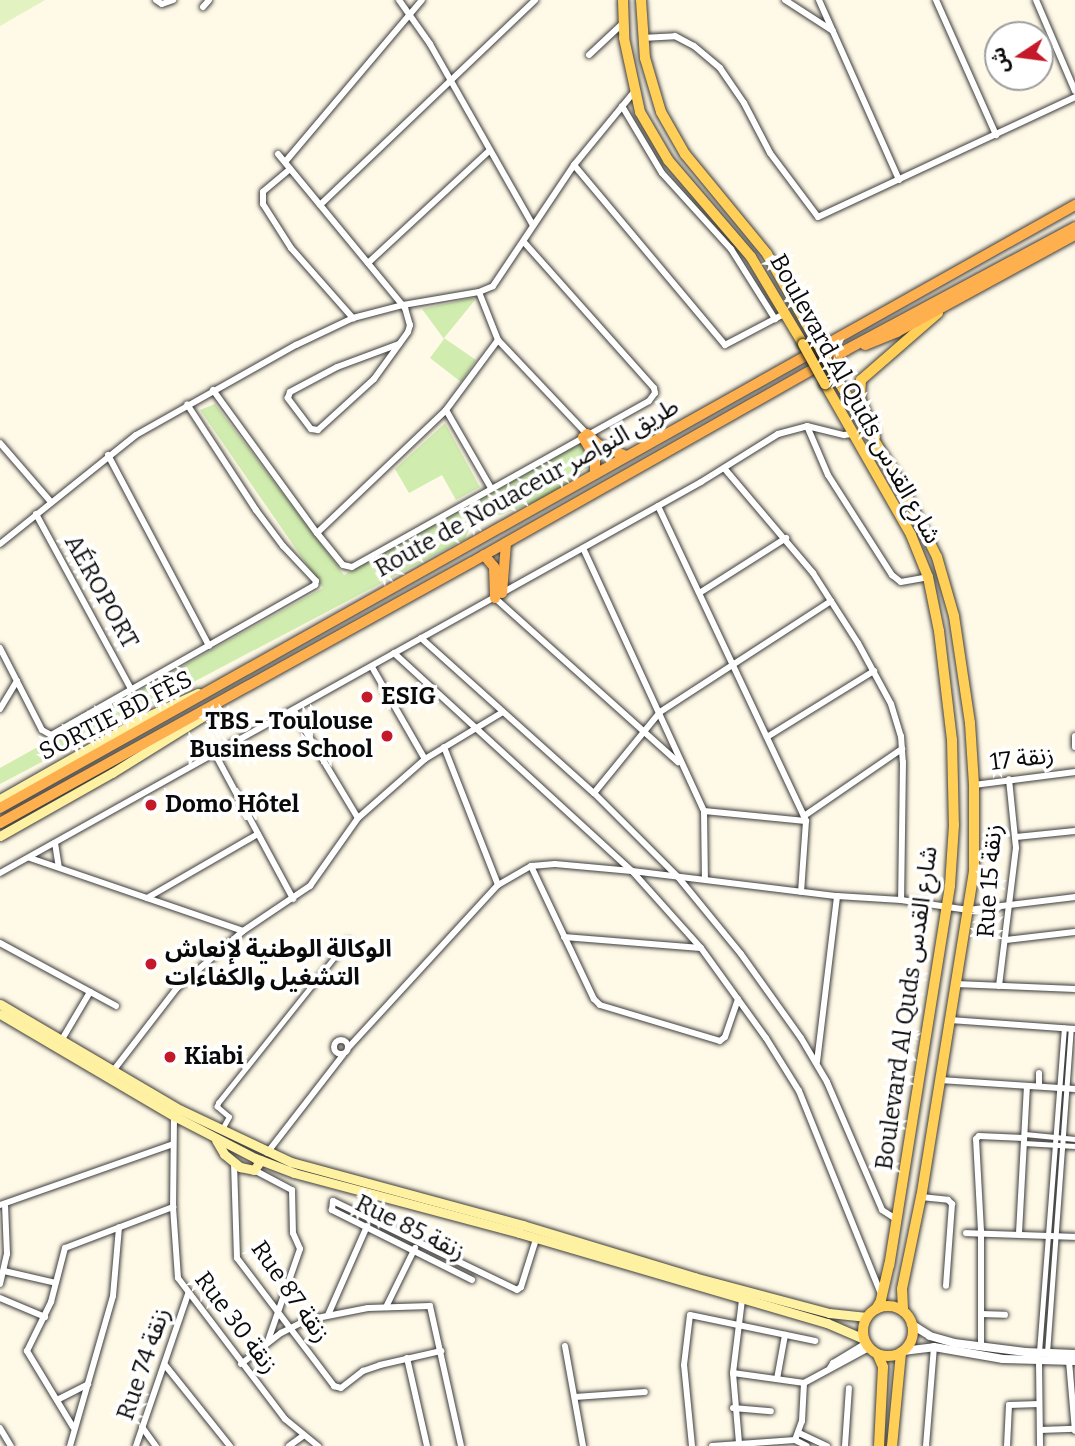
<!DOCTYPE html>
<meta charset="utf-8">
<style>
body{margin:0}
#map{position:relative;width:1075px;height:1446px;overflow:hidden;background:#fff9e7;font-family:Bitter,"Noto Sans Arabic",serif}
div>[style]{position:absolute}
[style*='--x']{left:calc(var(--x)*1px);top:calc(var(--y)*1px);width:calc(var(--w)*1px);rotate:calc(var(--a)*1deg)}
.green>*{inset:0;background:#d1ecaf}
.pitch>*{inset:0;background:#e3f2c1}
.roads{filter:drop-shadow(0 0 2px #3d3d3d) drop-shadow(0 0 2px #3d3d3d)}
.pedestrian>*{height:4.5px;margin:-2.25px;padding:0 2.25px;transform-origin:2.25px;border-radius:2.25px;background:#fff}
.minor>*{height:6px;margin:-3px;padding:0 3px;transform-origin:3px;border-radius:3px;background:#fff}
.minor>.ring{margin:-3px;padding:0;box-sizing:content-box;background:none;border:6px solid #fff;border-radius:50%}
.tertiary>*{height:8px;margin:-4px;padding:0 4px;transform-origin:4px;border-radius:4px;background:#fff}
.secondary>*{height:9px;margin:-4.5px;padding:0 4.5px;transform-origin:4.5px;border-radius:4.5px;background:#fff1a2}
.primary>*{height:10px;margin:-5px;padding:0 5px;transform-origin:5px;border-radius:5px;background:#ffcf57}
.primary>.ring{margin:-5px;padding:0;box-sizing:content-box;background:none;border:10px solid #ffcf57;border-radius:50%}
.trunk>*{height:10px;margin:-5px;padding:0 5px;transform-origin:5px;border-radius:5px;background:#ffb04e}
.bridges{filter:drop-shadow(0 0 2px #1b1b1b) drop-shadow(0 0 2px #1b1b1b)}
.primary-bridge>*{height:10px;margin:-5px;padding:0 5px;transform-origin:5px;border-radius:5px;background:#ffcf57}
.dots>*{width:19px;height:19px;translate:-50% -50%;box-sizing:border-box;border:4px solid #fff;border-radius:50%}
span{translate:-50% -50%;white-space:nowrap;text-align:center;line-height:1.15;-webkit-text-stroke:7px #fff;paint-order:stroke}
.street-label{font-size:24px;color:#0a0a0a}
.poi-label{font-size:24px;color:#0a0a0a;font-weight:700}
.left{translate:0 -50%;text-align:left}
.right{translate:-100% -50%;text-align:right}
.north{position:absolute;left:984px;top:21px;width:70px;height:70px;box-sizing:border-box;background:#fff;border:2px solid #9d9d9d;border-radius:50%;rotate:257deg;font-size:19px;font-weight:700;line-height:28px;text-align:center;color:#0a0a0a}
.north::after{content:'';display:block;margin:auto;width:24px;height:32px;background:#c31929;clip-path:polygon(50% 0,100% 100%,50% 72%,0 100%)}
</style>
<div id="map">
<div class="green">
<i style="clip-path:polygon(472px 298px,475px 300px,444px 338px,476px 360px,461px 382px,430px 358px,444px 339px,422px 309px)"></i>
<i style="clip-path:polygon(215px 404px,344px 575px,581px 443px,592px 464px,548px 497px,500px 515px,485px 514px,473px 521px,465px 539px,0 784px,0 768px,323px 588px,200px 410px)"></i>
<i style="clip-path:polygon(445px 423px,480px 487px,456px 500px,442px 475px,409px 493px,395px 469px)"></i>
</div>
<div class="pitch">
<i style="clip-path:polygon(0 0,45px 0,0 26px)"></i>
</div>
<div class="roads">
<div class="pedestrian">
<i style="--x:222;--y:1129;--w:14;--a:-60"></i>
<i style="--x:229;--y:1117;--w:16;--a:-140"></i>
<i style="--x:217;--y:1107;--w:4;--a:-76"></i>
<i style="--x:218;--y:1103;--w:208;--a:-51.4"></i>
<i style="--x:1025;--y:1134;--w:50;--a:5.7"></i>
<i style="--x:1024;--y:1143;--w:51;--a:3.4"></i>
<i style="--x:1039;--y:1352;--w:325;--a:-85.6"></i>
<i style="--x:1047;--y:1353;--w:325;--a:-85.8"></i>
</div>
<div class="minor">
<i style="--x:156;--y:0;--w:7;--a:34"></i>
<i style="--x:162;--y:4;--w:12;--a:-20"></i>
<i style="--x:399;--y:0;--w:54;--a:54.8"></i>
<i style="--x:430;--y:44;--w:208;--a:60.4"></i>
<i style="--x:785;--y:0;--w:57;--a:32.9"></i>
<i style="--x:819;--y:0;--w:197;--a:66"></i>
<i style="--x:936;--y:0;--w:148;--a:66"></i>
<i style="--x:1036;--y:0;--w:99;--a:66.8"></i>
<i style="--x:203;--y:7;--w:9;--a:-49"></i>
<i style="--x:642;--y:38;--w:33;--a:-3"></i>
<i style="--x:675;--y:36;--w:21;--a:28"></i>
<i style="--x:694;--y:46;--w:34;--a:40"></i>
<i style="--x:720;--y:68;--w:42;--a:55.6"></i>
<i style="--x:744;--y:103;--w:56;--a:62.5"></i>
<i style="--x:770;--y:153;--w:80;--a:53.1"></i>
<i style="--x:818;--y:217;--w:284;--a:-25"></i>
<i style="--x:589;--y:55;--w:45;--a:-43.2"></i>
<i style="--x:622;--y:106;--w:78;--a:59.2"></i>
<i style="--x:662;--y:173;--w:103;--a:47.8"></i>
<i style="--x:731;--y:249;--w:83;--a:57.8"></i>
<i style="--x:278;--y:154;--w:200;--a:50.5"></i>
<i style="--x:405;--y:308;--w:18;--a:74"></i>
<i style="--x:410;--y:325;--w:7;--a:106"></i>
<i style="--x:408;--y:332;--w:58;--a:125.9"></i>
<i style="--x:374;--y:379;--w:76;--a:137.7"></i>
<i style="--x:318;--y:430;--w:7;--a:-172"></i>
<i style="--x:311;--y:429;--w:39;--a:-127"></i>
<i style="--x:288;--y:398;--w:6;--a:-72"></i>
<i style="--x:290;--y:392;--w:53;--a:-28"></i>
<i style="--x:337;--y:367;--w:66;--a:-20.4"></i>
<i style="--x:285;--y:162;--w:212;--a:-49.8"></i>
<i style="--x:574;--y:165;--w:235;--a:50"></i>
<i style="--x:725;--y:345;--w:69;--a:-27.7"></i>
<i style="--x:290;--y:169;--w:35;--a:140"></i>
<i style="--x:263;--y:192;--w:12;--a:90"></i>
<i style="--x:263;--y:204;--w:52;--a:57.5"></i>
<i style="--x:291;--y:248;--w:94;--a:48.5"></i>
<i style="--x:320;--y:205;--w:297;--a:-43.6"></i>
<i style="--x:368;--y:263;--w:166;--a:-42.8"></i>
<i style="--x:479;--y:292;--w:52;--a:68.4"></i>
<i style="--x:498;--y:340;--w:129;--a:46.6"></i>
<i style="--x:213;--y:390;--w:177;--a:54"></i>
<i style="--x:317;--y:533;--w:41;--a:50.9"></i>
<i style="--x:343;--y:565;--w:9;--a:13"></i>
<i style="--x:352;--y:567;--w:340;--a:-29.2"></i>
<i style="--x:649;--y:401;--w:10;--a:-53"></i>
<i style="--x:655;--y:393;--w:5;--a:-101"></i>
<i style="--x:654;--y:388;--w:195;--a:-131.7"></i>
<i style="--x:446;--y:410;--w:90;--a:60"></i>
<i style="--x:807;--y:426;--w:53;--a:66.8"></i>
<i style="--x:828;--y:475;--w:119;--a:57.4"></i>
<i style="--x:892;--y:575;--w:11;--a:38"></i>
<i style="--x:901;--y:582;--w:27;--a:-10"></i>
<i style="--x:0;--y:443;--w:78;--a:49.2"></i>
<i style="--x:108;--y:455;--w:216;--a:62.1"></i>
<i style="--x:724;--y:468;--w:138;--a:49.7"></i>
<i style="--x:813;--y:573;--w:83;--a:57.3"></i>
<i style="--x:858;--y:643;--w:69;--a:61.6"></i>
<i style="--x:891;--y:704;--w:34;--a:73"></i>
<i style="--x:901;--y:736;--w:26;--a:86"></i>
<i style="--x:903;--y:762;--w:138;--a:90.8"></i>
<i style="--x:658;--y:506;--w:348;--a:64.8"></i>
<i style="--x:806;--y:821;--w:71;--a:94"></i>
<i style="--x:36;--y:514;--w:199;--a:61.5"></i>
<i style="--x:317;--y:533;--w:178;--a:-43.6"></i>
<i style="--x:446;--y:410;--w:87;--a:-53.4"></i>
<i style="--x:0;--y:544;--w:174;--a:-38.7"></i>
<i style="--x:136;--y:435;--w:184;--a:-29.4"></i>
<i style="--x:296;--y:345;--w:63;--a:-25.3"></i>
<i style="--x:353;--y:318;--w:52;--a:-14.6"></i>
<i style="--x:403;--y:305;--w:77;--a:-9.7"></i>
<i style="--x:479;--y:292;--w:15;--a:-23"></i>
<i style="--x:493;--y:286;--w:146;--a:-56.2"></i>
<i style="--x:574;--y:165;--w:94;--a:-50.6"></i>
<i style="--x:583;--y:548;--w:289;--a:65.3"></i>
<i style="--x:704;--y:811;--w:68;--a:89.2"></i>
<i style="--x:701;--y:592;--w:101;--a:-32.4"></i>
<i style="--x:495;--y:598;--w:246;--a:41.9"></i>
<i style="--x:421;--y:638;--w:232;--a:41.9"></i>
<i style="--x:594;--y:793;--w:119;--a:45"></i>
<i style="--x:678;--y:877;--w:99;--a:50.7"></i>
<i style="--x:741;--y:954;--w:103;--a:54.5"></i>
<i style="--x:801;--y:1038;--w:51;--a:59.4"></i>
<i style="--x:827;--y:1082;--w:139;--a:66.7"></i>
<i style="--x:882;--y:1210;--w:17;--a:33"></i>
<i style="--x:0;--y:648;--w:92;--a:62.9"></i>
<i style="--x:42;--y:730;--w:10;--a:29"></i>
<i style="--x:51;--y:735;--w:304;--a:-29.6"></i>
<i style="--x:315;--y:585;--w:4;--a:-76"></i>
<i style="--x:316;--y:581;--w:48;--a:-133.3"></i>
<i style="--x:283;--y:546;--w:45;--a:-126.9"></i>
<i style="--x:256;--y:510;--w:126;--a:-123.1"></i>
<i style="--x:394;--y:653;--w:323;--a:42.5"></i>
<i style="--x:632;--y:871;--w:103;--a:48.1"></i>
<i style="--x:701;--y:948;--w:111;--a:54.2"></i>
<i style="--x:766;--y:1038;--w:62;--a:58.1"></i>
<i style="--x:799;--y:1091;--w:221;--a:68"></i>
<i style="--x:372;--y:667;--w:106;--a:60.1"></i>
<i style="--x:0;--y:709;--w:33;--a:-59"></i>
<i style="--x:293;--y:710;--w:126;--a:59"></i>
<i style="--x:1075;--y:736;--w:11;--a:90"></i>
<i style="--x:767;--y:737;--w:126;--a:-31.7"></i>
<i style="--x:444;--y:747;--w:148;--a:68.6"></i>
<i style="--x:214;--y:752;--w:167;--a:61.7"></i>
<i style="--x:974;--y:785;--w:102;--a:-7.3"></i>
<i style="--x:594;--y:793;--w:104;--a:-50.8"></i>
<i style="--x:660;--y:712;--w:204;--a:-33"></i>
<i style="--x:704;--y:811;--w:102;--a:5.6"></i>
<i style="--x:804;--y:816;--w:119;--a:-34.4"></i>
<i style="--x:1016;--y:837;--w:59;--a:-5.8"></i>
<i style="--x:55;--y:843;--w:24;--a:81"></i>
<i style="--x:30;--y:858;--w:225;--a:18.9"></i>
<i style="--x:531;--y:866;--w:147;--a:64.7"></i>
<i style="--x:594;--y:999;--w:8;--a:45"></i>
<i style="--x:600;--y:1005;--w:125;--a:16.7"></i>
<i style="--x:720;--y:1041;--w:6;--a:-39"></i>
<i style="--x:725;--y:1037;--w:40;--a:-71.1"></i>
<i style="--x:0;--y:873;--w:803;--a:-29.15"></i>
<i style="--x:701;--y:482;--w:91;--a:-31.9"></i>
<i style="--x:778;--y:434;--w:30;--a:-15"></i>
<i style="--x:807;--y:426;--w:38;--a:14"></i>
<i style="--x:844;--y:435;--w:8;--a:-7"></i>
<i style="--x:147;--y:898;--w:128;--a:-30"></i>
<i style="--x:564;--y:937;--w:137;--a:4.6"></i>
<i style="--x:1006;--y:940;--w:69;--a:-6.6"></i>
<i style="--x:0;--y:943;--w:132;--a:28.5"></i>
<i style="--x:956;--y:984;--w:119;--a:2.4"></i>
<i style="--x:999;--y:986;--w:139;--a:-83"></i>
<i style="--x:1016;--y:848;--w:69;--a:-95.8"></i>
<i style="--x:950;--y:1020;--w:125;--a:4.1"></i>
<i class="ring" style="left:334px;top:1040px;width:8px;height:8px"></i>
<i style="--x:61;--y:1041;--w:57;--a:-59.4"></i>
<i style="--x:348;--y:1048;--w:222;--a:-47.4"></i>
<i style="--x:498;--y:885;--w:38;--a:-30"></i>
<i style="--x:531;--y:866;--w:24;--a:-5"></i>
<i style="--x:555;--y:864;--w:77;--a:5.2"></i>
<i style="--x:632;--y:871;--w:207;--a:7"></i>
<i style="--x:837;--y:896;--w:64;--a:3.6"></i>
<i style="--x:901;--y:900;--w:68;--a:8.5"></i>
<i style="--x:968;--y:910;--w:108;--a:-6.9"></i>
<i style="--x:817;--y:1062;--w:167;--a:-83.1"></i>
<i style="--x:113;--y:1071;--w:105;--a:-52.4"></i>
<i style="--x:177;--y:988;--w:87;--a:-40.8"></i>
<i style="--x:243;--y:931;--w:81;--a:-33.9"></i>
<i style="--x:310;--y:886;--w:83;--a:-54.8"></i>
<i style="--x:358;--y:818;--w:89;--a:-41.4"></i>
<i style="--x:425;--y:759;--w:91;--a:-31.1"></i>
<i style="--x:940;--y:1080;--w:135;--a:3.8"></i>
<i style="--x:1039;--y:1086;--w:13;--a:-90"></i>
<i style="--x:174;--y:1116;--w:91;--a:90.6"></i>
<i style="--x:173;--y:1207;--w:71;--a:86"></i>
<i style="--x:178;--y:1278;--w:177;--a:52.8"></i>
<i style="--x:285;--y:1419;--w:43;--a:39.3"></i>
<i style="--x:267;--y:1153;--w:124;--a:-52.2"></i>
<i style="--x:234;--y:1163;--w:95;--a:88.2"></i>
<i style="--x:237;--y:1258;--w:161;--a:52.8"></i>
<i style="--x:334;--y:1386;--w:7;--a:16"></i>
<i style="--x:341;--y:1388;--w:28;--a:-38"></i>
<i style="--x:363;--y:1371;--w:18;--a:-19"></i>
<i style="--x:380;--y:1365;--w:63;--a:-12.9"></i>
<i style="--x:254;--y:1170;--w:43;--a:27.8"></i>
<i style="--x:292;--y:1190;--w:43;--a:88.7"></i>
<i style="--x:293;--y:1233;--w:17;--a:66"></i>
<i style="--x:300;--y:1249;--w:97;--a:109.2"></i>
<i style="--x:921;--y:1197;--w:27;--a:6"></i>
<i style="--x:948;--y:1200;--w:6;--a:45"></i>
<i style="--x:952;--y:1204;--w:82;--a:94.2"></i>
<i style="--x:0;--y:1205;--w:183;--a:-19.4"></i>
<i style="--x:966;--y:1233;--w:109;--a:2.1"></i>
<i style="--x:1019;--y:1233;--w:147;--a:-86.9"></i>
<i style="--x:4;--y:1271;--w:53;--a:13"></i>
<i style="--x:472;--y:1280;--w:157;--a:-153.4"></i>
<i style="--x:332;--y:1210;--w:9;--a:-84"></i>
<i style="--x:333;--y:1201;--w:204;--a:25.8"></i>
<i style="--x:517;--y:1290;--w:5;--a:-37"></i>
<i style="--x:521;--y:1287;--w:50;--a:-72.6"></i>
<i style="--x:0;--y:1284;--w:31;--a:-77"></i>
<i style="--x:7;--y:1254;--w:50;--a:-92.3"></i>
<i style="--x:0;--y:1298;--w:49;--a:22.9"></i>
<i style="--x:386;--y:1307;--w:66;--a:-63.8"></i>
<i style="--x:981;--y:1314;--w:24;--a:2"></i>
<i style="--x:328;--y:1315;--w:97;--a:-66.3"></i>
<i style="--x:565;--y:1346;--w:102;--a:79.8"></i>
<i style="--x:981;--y:1347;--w:116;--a:-90"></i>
<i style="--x:981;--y:1231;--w:92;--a:-93.1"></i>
<i style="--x:976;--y:1139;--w:4;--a:-45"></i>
<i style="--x:979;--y:1136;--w:45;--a:2.5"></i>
<i style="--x:407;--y:1358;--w:90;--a:77.2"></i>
<i style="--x:1069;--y:1361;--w:70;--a:85.1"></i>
<i style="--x:1039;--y:1362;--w:84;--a:89.3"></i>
<i style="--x:241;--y:1364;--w:51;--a:-37.8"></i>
<i style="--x:281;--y:1333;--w:29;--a:-27"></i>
<i style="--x:307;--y:1320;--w:62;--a:-11.1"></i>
<i style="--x:368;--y:1308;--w:62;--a:-1.8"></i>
<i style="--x:430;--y:1306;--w:143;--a:77.5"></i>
<i style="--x:165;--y:1365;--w:104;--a:51.3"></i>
<i style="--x:830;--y:1368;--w:6;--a:-59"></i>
<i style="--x:833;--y:1363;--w:39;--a:-31"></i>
<i style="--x:733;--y:1373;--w:72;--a:8"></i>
<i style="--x:804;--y:1383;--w:74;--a:-28.3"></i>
<i style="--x:777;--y:1379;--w:45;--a:-79.7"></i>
<i style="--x:575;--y:1397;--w:70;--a:-4.1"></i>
<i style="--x:57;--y:1400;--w:35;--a:-27"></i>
<i style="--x:733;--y:1408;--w:38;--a:5"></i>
<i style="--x:73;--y:1427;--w:89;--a:-121.2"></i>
<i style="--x:27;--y:1351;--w:55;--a:-63.9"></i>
<i style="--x:51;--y:1302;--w:56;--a:-75.5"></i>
<i style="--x:65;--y:1248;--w:116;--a:-20.8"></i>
<i style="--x:142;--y:1427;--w:24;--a:54"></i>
<i style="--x:0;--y:1428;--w:21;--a:59"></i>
<i style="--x:1040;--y:1430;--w:35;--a:-2"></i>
<i style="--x:799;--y:1433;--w:31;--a:25"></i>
<i style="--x:795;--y:1440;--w:20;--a:-70"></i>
<i style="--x:802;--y:1421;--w:38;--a:-87"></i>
<i style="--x:795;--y:1440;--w:13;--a:27"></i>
<i style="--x:739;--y:1443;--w:70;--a:-94.9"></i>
<i style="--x:733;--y:1373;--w:74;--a:-83"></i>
<i style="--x:70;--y:1446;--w:156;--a:-74"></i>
<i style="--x:113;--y:1296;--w:69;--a:-85"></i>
<i style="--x:136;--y:1446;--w:161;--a:-71.1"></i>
<i style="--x:289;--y:1446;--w:17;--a:-36"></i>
<i style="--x:692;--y:1446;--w:81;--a:-95.6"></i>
<i style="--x:684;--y:1365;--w:50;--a:-83.2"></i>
<i style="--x:690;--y:1315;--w:128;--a:11.7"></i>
<i style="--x:712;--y:1446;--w:83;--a:-4.1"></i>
<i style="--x:845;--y:1446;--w:58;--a:-86.1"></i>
<i style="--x:926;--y:1446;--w:99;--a:-85.4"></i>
<i style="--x:1007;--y:1446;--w:41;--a:-87.2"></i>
<i style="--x:1009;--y:1405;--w:30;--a:-2"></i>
</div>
<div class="tertiary">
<i style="--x:911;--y:1324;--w:22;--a:32"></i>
<i style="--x:930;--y:1336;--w:25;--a:16"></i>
<i style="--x:954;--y:1343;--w:72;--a:7.2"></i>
<i style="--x:1025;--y:1352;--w:50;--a:2.3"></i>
<i style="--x:903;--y:1351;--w:31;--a:-7"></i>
<i style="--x:934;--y:1347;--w:70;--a:9.9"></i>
<i style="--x:1003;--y:1359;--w:72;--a:1.6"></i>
</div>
<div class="secondary">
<i style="--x:0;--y:799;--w:160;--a:-29.6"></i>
<i style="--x:139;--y:720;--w:65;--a:-24.6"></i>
<i style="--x:0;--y:836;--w:129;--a:-29.4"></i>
<i style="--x:112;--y:773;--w:121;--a:-31.9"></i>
<i style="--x:0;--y:1004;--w:210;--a:30.4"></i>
<i style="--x:181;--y:1110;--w:122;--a:25.3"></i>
<i style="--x:291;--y:1162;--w:240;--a:15.2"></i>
<i style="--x:523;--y:1225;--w:179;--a:16.9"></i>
<i style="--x:694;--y:1277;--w:140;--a:14.9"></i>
<i style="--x:829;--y:1313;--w:38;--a:6"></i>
<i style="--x:0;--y:1014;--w:202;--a:30.4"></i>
<i style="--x:174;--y:1116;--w:91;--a:27.4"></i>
<i style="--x:255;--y:1158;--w:42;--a:21"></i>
<i style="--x:294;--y:1173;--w:233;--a:14.9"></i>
<i style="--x:519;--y:1233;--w:321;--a:16.3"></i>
<i style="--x:827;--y:1323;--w:40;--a:23.4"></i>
<i style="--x:216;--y:1140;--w:16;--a:60"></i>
<i style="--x:224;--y:1154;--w:21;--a:39"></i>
<i style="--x:240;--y:1167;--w:14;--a:12"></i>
<i style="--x:254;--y:1170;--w:12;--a:-55"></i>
</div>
<div class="primary">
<i style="--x:623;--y:0;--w:38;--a:88"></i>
<i style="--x:624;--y:38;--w:76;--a:77.8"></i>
<i style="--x:640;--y:112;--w:56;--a:59.7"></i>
<i style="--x:668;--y:160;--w:128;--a:49.4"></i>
<i style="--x:751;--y:257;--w:101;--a:59.1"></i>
<i style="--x:641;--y:0;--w:58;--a:86.1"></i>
<i style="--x:645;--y:58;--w:56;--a:73.5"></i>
<i style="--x:661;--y:112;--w:48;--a:60.3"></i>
<i style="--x:685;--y:154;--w:129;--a:50.6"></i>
<i style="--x:767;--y:254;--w:95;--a:60.5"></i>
<i style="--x:837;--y:379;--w:125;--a:58.7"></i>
<i style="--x:902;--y:486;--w:79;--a:63.8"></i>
<i style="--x:937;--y:557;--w:61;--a:73.9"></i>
<i style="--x:954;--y:616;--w:108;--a:81.5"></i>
<i style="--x:970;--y:723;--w:62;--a:86.3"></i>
<i style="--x:974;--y:785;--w:86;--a:90"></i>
<i style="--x:974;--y:871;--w:330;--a:99.2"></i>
<i style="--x:921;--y:1197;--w:94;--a:101.7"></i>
<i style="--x:902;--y:1289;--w:22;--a:87"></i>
<i style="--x:825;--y:384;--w:174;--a:60.3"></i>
<i style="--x:911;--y:535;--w:45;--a:68"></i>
<i style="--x:928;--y:577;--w:55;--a:78.5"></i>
<i style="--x:939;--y:631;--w:110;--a:83.2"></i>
<i style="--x:952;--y:740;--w:85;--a:88.7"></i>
<i style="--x:954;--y:825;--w:61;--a:93.8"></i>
<i style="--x:950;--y:886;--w:384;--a:99.1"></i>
<i style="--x:889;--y:1265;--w:37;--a:103"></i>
<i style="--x:881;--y:1301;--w:9;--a:122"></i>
<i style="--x:875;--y:437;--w:42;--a:-111"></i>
<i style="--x:860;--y:398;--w:18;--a:-87"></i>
<i style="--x:861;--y:380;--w:102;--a:-41"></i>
<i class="ring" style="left:863px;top:1306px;width:40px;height:40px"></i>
<i style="--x:878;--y:1355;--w:13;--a:67"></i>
<i style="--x:883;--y:1367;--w:79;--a:92.9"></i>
<i style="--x:892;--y:1446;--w:94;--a:-84.5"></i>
</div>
<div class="trunk">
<i style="--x:865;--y:345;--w:35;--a:-22"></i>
<i style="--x:897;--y:332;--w:203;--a:-28.6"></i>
<i style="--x:587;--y:434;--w:16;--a:43"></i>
<i style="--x:599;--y:445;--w:29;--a:22"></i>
<i style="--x:583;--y:437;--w:24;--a:60"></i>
<i style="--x:595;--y:458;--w:16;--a:90"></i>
<i style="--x:484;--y:555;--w:16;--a:50"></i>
<i style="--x:494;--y:567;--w:31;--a:88"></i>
<i style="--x:502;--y:593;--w:50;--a:-85.4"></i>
<i style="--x:0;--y:808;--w:1233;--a:-29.29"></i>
<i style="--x:0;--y:823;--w:539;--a:-28.94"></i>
<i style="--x:472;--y:562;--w:430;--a:-29.5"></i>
<i style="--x:846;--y:350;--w:260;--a:-28.2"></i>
</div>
</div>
<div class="bridges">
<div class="primary-bridge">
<i style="--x:814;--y:337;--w:48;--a:61.3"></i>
<i style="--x:803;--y:344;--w:46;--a:61.2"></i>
</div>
</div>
<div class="dots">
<i style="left:367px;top:697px;background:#c31929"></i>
<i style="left:387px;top:736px;background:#c31929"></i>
<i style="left:151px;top:805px;background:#c31929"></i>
<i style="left:151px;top:964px;background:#c31929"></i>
<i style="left:170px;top:1057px;background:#c31929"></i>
</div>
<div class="street-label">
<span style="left:855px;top:399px;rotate:61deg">Boulevard Al Quds شارع القدس</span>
<span style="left:527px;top:488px;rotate:-29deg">Route de Nouaceur طريق النواصر</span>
<span style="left:101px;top:592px;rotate:61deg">AÉROPORT</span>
<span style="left:116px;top:716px;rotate:-27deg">SORTIE BD FÈS</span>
<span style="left:1022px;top:759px;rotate:-7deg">زنقة 17</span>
<span style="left:990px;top:881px;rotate:-86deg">Rue 15 زنقة</span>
<span style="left:907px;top:1008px;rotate:-82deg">Boulevard Al Quds شارع القدس</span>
<span style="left:410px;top:1228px;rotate:26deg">Rue 85 زنقة</span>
<span style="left:290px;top:1292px;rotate:55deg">Rue 87 زنقة</span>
<span style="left:236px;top:1323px;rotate:53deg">Rue 30 زنقة</span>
<span style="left:144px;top:1364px;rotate:-71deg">Rue 74 زنقة</span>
</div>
<div class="poi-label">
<span class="left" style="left:381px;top:697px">ESIG</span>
<span class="right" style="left:373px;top:736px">TBS - Toulouse<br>Business School</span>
<span class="left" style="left:165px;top:805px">Domo Hôtel</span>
<span class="left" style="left:165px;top:964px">الوكالة الوطنية لإنعاش<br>التشغيل والكفاءات</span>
<span class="left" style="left:184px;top:1057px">Kiabi</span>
</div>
<div class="north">ش</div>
</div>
